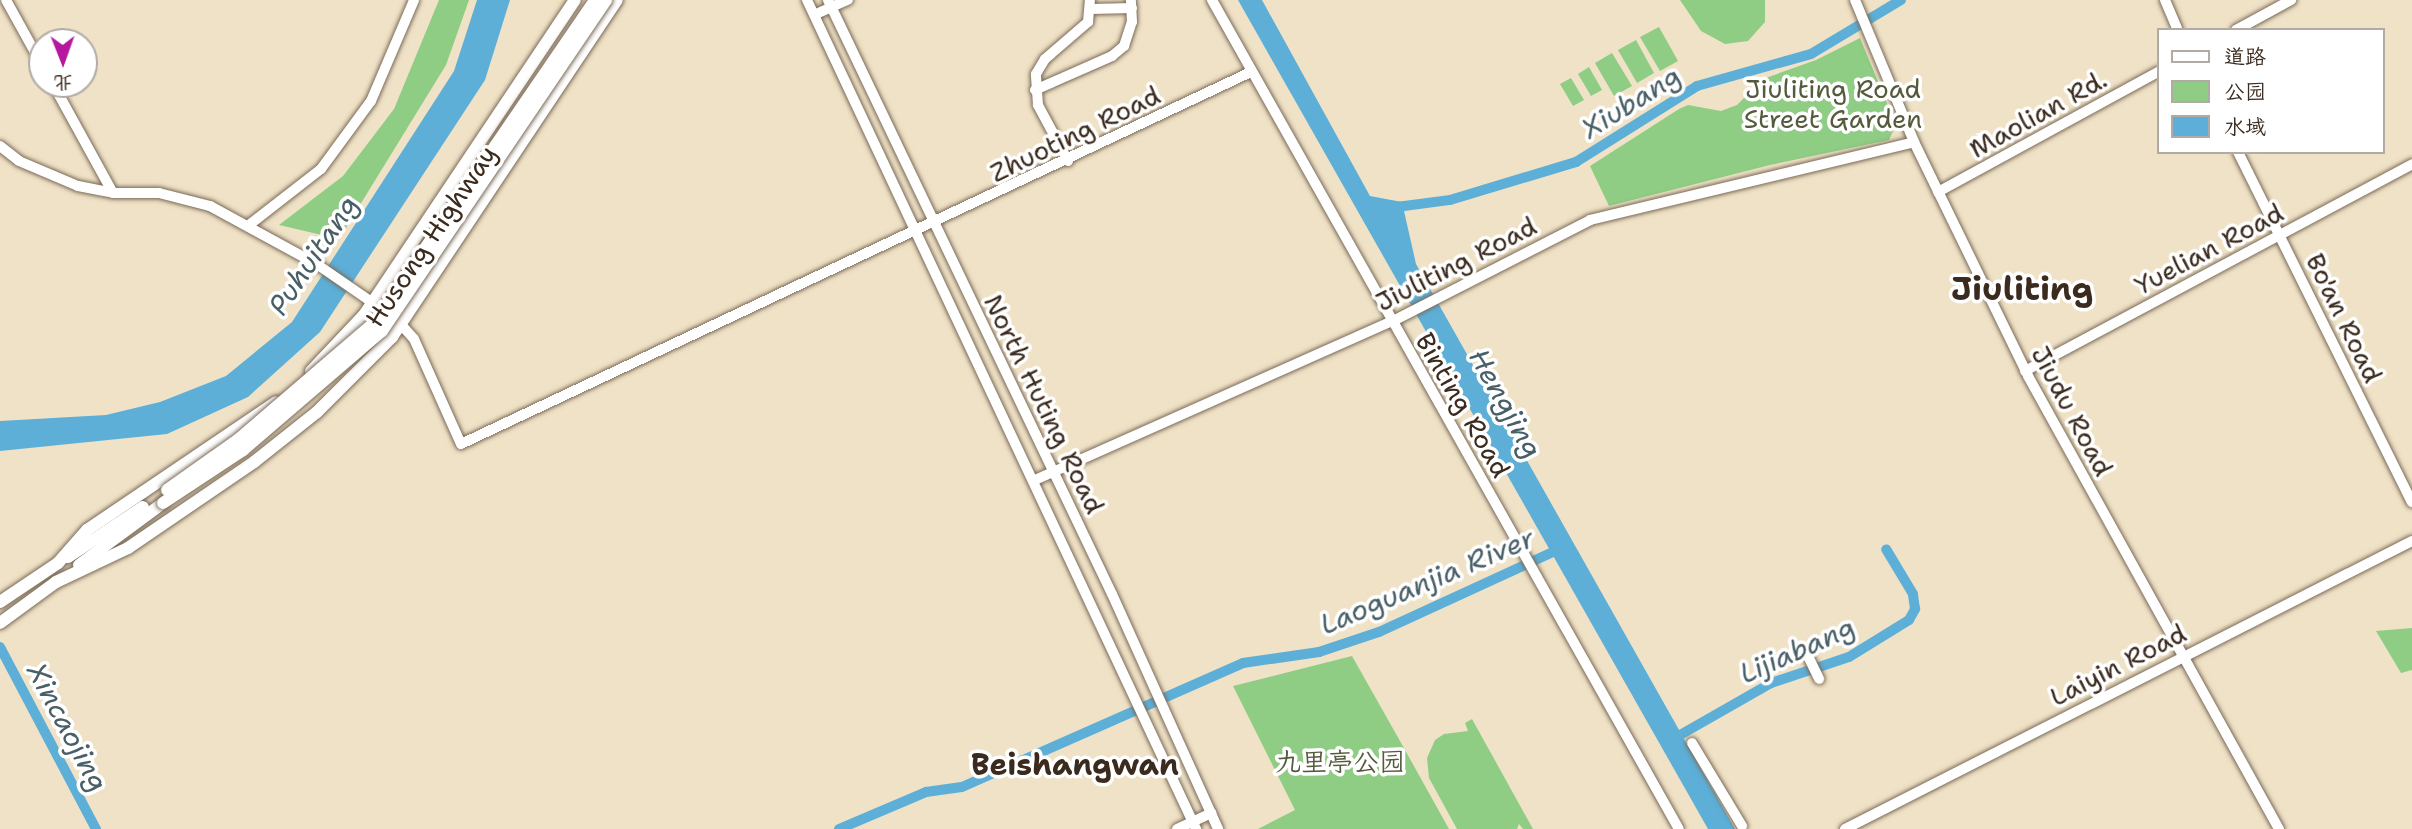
<!DOCTYPE html>
<meta charset="utf-8">
<style>
body{margin:0}
#map{position:relative;width:2412px;height:829px;overflow:hidden;background:#f0e2c6;font-family:"Shantell Sans","LXGW WenKai TC",sans-serif}
div>[style]{position:absolute}
[style*='--x']{left:calc(var(--x)*1px);top:calc(var(--y)*1px);width:calc(var(--w)*1px);rotate:calc(var(--a)*1deg)}
.green>*{inset:0;background:#8ecd83}
.water>*{inset:0;background:#5dafd8}
.canal>*{height:10px;margin:-5px;padding:0 5px;transform-origin:5px;border-radius:5px;background:#5dafd8}
.roads{filter:drop-shadow(0 0 2px #7a6a59) drop-shadow(0 0 2px #7a6a59)}
.minor>*{height:10px;margin:-5px;padding:0 5px;transform-origin:5px;border-radius:5px;background:#fff}
.major>*{height:12px;margin:-6px;padding:0 6px;transform-origin:6px;border-radius:6px;background:#fff}
.bridges{filter:drop-shadow(0 0 2px #7a6a59) drop-shadow(0 0 2px #7a6a59)}
.major-bridge>*{height:12px;margin:-6px;padding:0 6px;transform-origin:6px;border-radius:6px;background:#fff}
span{translate:-50% -50%;white-space:nowrap;text-align:center;line-height:1.15;-webkit-text-stroke:7px #fff;paint-order:stroke}
.park-label{font-size:26px;color:#545b3c}
.street-label{font-size:26px;color:#3b2a1e}
.water-label{font-size:28px;color:#495f68;font-style:italic}
.quarter-label{font-size:30px;color:#3b2a1e;font-weight:700}
.district-label{font-size:33px;color:#3b2a1e;font-weight:700}
.legend{position:absolute;left:2157px;top:28px;width:228px;height:126px;box-sizing:border-box;background:#fff;border:2px solid #b1aaa5;margin:0;padding:9px 12px;list-style:none;font-size:21px;color:#3b2a1e}
.legend li{display:flex;align-items:center;gap:14px;height:35px}
.legend b{width:35px;border:2px solid #b1aaa5}
.north{position:absolute;left:28px;top:28px;width:70px;height:70px;box-sizing:border-box;background:#fff;border:2px solid #b1aaa5;border-radius:50%;rotate:179deg;font-size:19px;font-weight:700;line-height:28px;text-align:center;color:#3b2a1e}
.north::after{content:'';display:block;margin:auto;width:24px;height:32px;background:#b5179e;clip-path:polygon(50% 0,100% 100%,50% 72%,0 100%)}
</style>
<div id="map">
<div class="green">
<i style="clip-path:polygon(439px 0,469px 0,446px 65px,339px 239px,279px 225px,343px 176px,394px 109px)"></i>
<i style="clip-path:polygon(1680px 0,1765px 0,1765px 22px,1748px 41px,1725px 44px,1701px 31px)"></i>
<i style="clip-path:polygon(1659px 27px,1678px 61px,1660px 71px,1640px 37px)"></i>
<i style="clip-path:polygon(1860px 38px,1896px 125px,1889px 140px,1770px 165px,1609px 206px,1590px 166px,1679px 109px,1688px 105px,1721px 111px,1737px 105px,1763px 79px,1816px 60px)"></i>
<i style="clip-path:polygon(1636px 40px,1654px 73px,1637px 83px,1618px 50px)"></i>
<i style="clip-path:polygon(1612px 53px,1632px 86px,1614px 96px,1595px 63px)"></i>
<i style="clip-path:polygon(1589px 67px,1602px 90px,1591px 96px,1578px 74px)"></i>
<i style="clip-path:polygon(1571px 78px,1584px 100px,1573px 106px,1560px 84px)"></i>
<i style="clip-path:polygon(2412px 628px,2412px 670px,2401px 673px,2376px 631px)"></i>
<i style="clip-path:polygon(1352px 656px,1400px 741px,1449px 829px,1258px 829px,1295px 810px,1233px 686px)"></i>
<i style="clip-path:polygon(1472px 719px,1533px 829px,1523px 829px,1519px 824px,1517px 829px,1457px 829px,1429px 778px,1427px 758px,1435px 740px,1444px 734px,1468px 731px,1465px 723px)"></i>
</div>
<div class="water">
<i style="clip-path:polygon(477px 0,510px 0,485px 80px,320px 332px,248px 397px,167px 434px,0 451px,0 421px,106px 415px,160px 402px,226px 376px,292px 322px,454px 71px)"></i>
<i style="clip-path:polygon(1238px 0,1262px 0,1370px 196px,1402px 202px,1416px 264px,1735px 829px,1708px 829px)"></i>
</div>
<div class="canal">
<i style="--x:1389;--y:208;--w:62;--a:-7.5"></i>
<i style="--x:1450;--y:200;--w:132;--a:-16.8"></i>
<i style="--x:1576;--y:162;--w:143;--a:-32.1"></i>
<i style="--x:1697;--y:86;--w:118;--a:-15.7"></i>
<i style="--x:1811;--y:54;--w:105;--a:-31"></i>
<i style="--x:0;--y:647;--w:206;--a:62.2"></i>
<i style="--x:1673;--y:739;--w:113;--a:-29.7"></i>
<i style="--x:1771;--y:683;--w:82;--a:-18.4"></i>
<i style="--x:1849;--y:657;--w:70;--a:-31.7"></i>
<i style="--x:1909;--y:620;--w:13;--a:-61"></i>
<i style="--x:1915;--y:609;--w:15;--a:-98"></i>
<i style="--x:1913;--y:594;--w:52;--a:-121"></i>
<i style="--x:839;--y:829;--w:95;--a:-23"></i>
<i style="--x:926;--y:792;--w:36;--a:-8"></i>
<i style="--x:962;--y:787;--w:307;--a:-23.8"></i>
<i style="--x:1243;--y:663;--w:77;--a:-8.2"></i>
<i style="--x:1319;--y:652;--w:63;--a:-18.4"></i>
<i style="--x:1379;--y:632;--w:201;--a:-24.7"></i>
</div>
<div class="roads">
<div class="minor">
<i style="--x:6;--y:0;--w:74;--a:61"></i>
<i style="--x:807;--y:0;--w:916;--a:64.86"></i>
<i style="--x:828;--y:0;--w:658;--a:64.45"></i>
<i style="--x:1112;--y:594;--w:258;--a:65.7"></i>
<i style="--x:1212;--y:0;--w:951;--a:60.61"></i>
<i style="--x:1855;--y:0;--w:154;--a:67.4"></i>
<i style="--x:1914;--y:142;--w:260;--a:64"></i>
<i style="--x:2028;--y:376;--w:518;--a:61.01"></i>
<i style="--x:2165;--y:0;--w:33;--a:67"></i>
<i style="--x:1091;--y:9;--w:41;--a:-1.4"></i>
<i style="--x:816;--y:14;--w:35;--a:-24"></i>
<i style="--x:2236;--y:30;--w:63;--a:-28.6"></i>
<i style="--x:53;--y:84;--w:124;--a:61.2"></i>
<i style="--x:1035;--y:90;--w:84;--a:-23.8"></i>
<i style="--x:1112;--y:56;--w:16;--a:-40"></i>
<i style="--x:1124;--y:46;--w:25;--a:-72"></i>
<i style="--x:1132;--y:22;--w:22;--a:-93"></i>
<i style="--x:0;--y:146;--w:24;--a:38"></i>
<i style="--x:19;--y:161;--w:64;--a:23"></i>
<i style="--x:78;--y:186;--w:36;--a:11"></i>
<i style="--x:113;--y:193;--w:46;--a:0"></i>
<i style="--x:159;--y:193;--w:53;--a:14.3"></i>
<i style="--x:210;--y:206;--w:123;--a:28.6"></i>
<i style="--x:318;--y:265;--w:70;--a:34.6"></i>
<i style="--x:2238;--y:152;--w:391;--a:63.6"></i>
<i style="--x:1068;--y:161;--w:64;--a:-118.2"></i>
<i style="--x:1038;--y:105;--w:31;--a:-94"></i>
<i style="--x:1036;--y:74;--w:17;--a:-59"></i>
<i style="--x:1045;--y:59;--w:57;--a:-40.7"></i>
<i style="--x:1088;--y:22;--w:22;--a:-85"></i>
<i style="--x:1938;--y:192;--w:251;--a:-28.6"></i>
<i style="--x:249;--y:225;--w:91;--a:-37.9"></i>
<i style="--x:321;--y:169;--w:84;--a:-53.7"></i>
<i style="--x:371;--y:101;--w:110;--a:-66.9"></i>
<i style="--x:397;--y:320;--w:25;--a:48"></i>
<i style="--x:414;--y:339;--w:115;--a:65.9"></i>
<i style="--x:461;--y:444;--w:873;--a:-25.22"></i>
<i style="--x:2025;--y:371;--w:439;--a:-28.1"></i>
<i style="--x:1035;--y:480;--w:394;--a:-24"></i>
<i style="--x:1395;--y:320;--w:219;--a:-27.1"></i>
<i style="--x:1590;--y:220;--w:333;--a:-13.5"></i>
<i style="--x:1806;--y:652;--w:30;--a:64"></i>
<i style="--x:1692;--y:743;--w:97;--a:58.9"></i>
<i style="--x:1177;--y:829;--w:38;--a:-25"></i>
<i style="--x:1845;--y:829;--w:636;--a:-26.93"></i>
</div>
<div class="major">
<i style="--x:311;--y:371;--w:77;--a:-46.6"></i>
<i style="--x:364;--y:315;--w:379;--a:-56.2"></i>
<i style="--x:68;--y:557;--w:90;--a:-33.7"></i>
<i style="--x:79;--y:565;--w:104;--a:-36.4"></i>
<i style="--x:0;--y:602;--w:70;--a:-33.9"></i>
<i style="--x:58;--y:563;--w:44;--a:-48.7"></i>
<i style="--x:87;--y:530;--w:228;--a:-34.1"></i>
<i style="--x:0;--y:623;--w:69;--a:-36.2"></i>
<i style="--x:56;--y:582;--w:80;--a:-25.3"></i>
<i style="--x:128;--y:548;--w:153;--a:-34.3"></i>
<i style="--x:254;--y:462;--w:80;--a:-38.4"></i>
<i style="--x:317;--y:412;--w:106;--a:-45"></i>
<i style="--x:392;--y:337;--w:405;--a:-56.3"></i>
</div>
</div>
<div class="bridges">
<div class="major-bridge">
<i style="--x:167;--y:490;--w:88;--a:-35.3"></i>
<i style="--x:239;--y:439;--w:178;--a:-40.7"></i>
<i style="--x:374;--y:323;--w:391;--a:-55.6"></i>
<i style="--x:163;--y:503;--w:96;--a:-33.5"></i>
<i style="--x:243;--y:450;--w:183;--a:-40.6"></i>
<i style="--x:382;--y:331;--w:400;--a:-55.9"></i>
</div>
</div>
<div class="park-label">
<span style="left:1833px;top:104px">Jiuliting Road<br>Street Garden</span>
<span style="left:1340px;top:762px">九里亭公园</span>
</div>
<div class="street-label">
<span style="left:2038px;top:114px;rotate:-29deg">Maolian Rd.</span>
<span style="left:1075px;top:134px;rotate:-26deg">Zhuoting Road</span>
<span style="left:431px;top:236px;rotate:-56deg">Husong Highway</span>
<span style="left:2209px;top:249px;rotate:-28deg">Yuelian Road</span>
<span style="left:1456px;top:264px;rotate:-27deg">Jiuliting Road</span>
<span style="left:2344px;top:318px;rotate:64deg">Bo'an Road</span>
<span style="left:1044px;top:404px;rotate:64deg">North Huting Road</span>
<span style="left:1463px;top:405px;rotate:60deg">Binting Road</span>
<span style="left:2072px;top:411px;rotate:62deg">Jiudu Road</span>
<span style="left:2118px;top:665px;rotate:-27deg">Laiyin Road</span>
</div>
<div class="water-label">
<span style="left:1631px;top:102px;rotate:-32deg">Xiubang</span>
<span style="left:313px;top:255px;rotate:-56deg">Puhuitang</span>
<span style="left:1506px;top:403px;rotate:61deg">Hengjing</span>
<span style="left:1427px;top:581px;rotate:-23deg">Laoguanjia River</span>
<span style="left:1797px;top:650px;rotate:-24deg">Lijiabang</span>
<span style="left:68px;top:727px;rotate:62deg">Xincaojing</span>
</div>
<div class="quarter-label">
<span style="left:1075px;top:765px">Beishangwan</span>
</div>
<div class="district-label">
<span style="left:2022px;top:289px">Jiuliting</span>
</div>
<ul class="legend">
<li><b style="height:9px;background:#fff"></b>道路</li>
<li><b style="height:19px;background:#8ecd83"></b>公园</li>
<li><b style="height:19px;background:#5dafd8"></b>水域</li>
</ul>
<div class="north">北</div>
</div>
